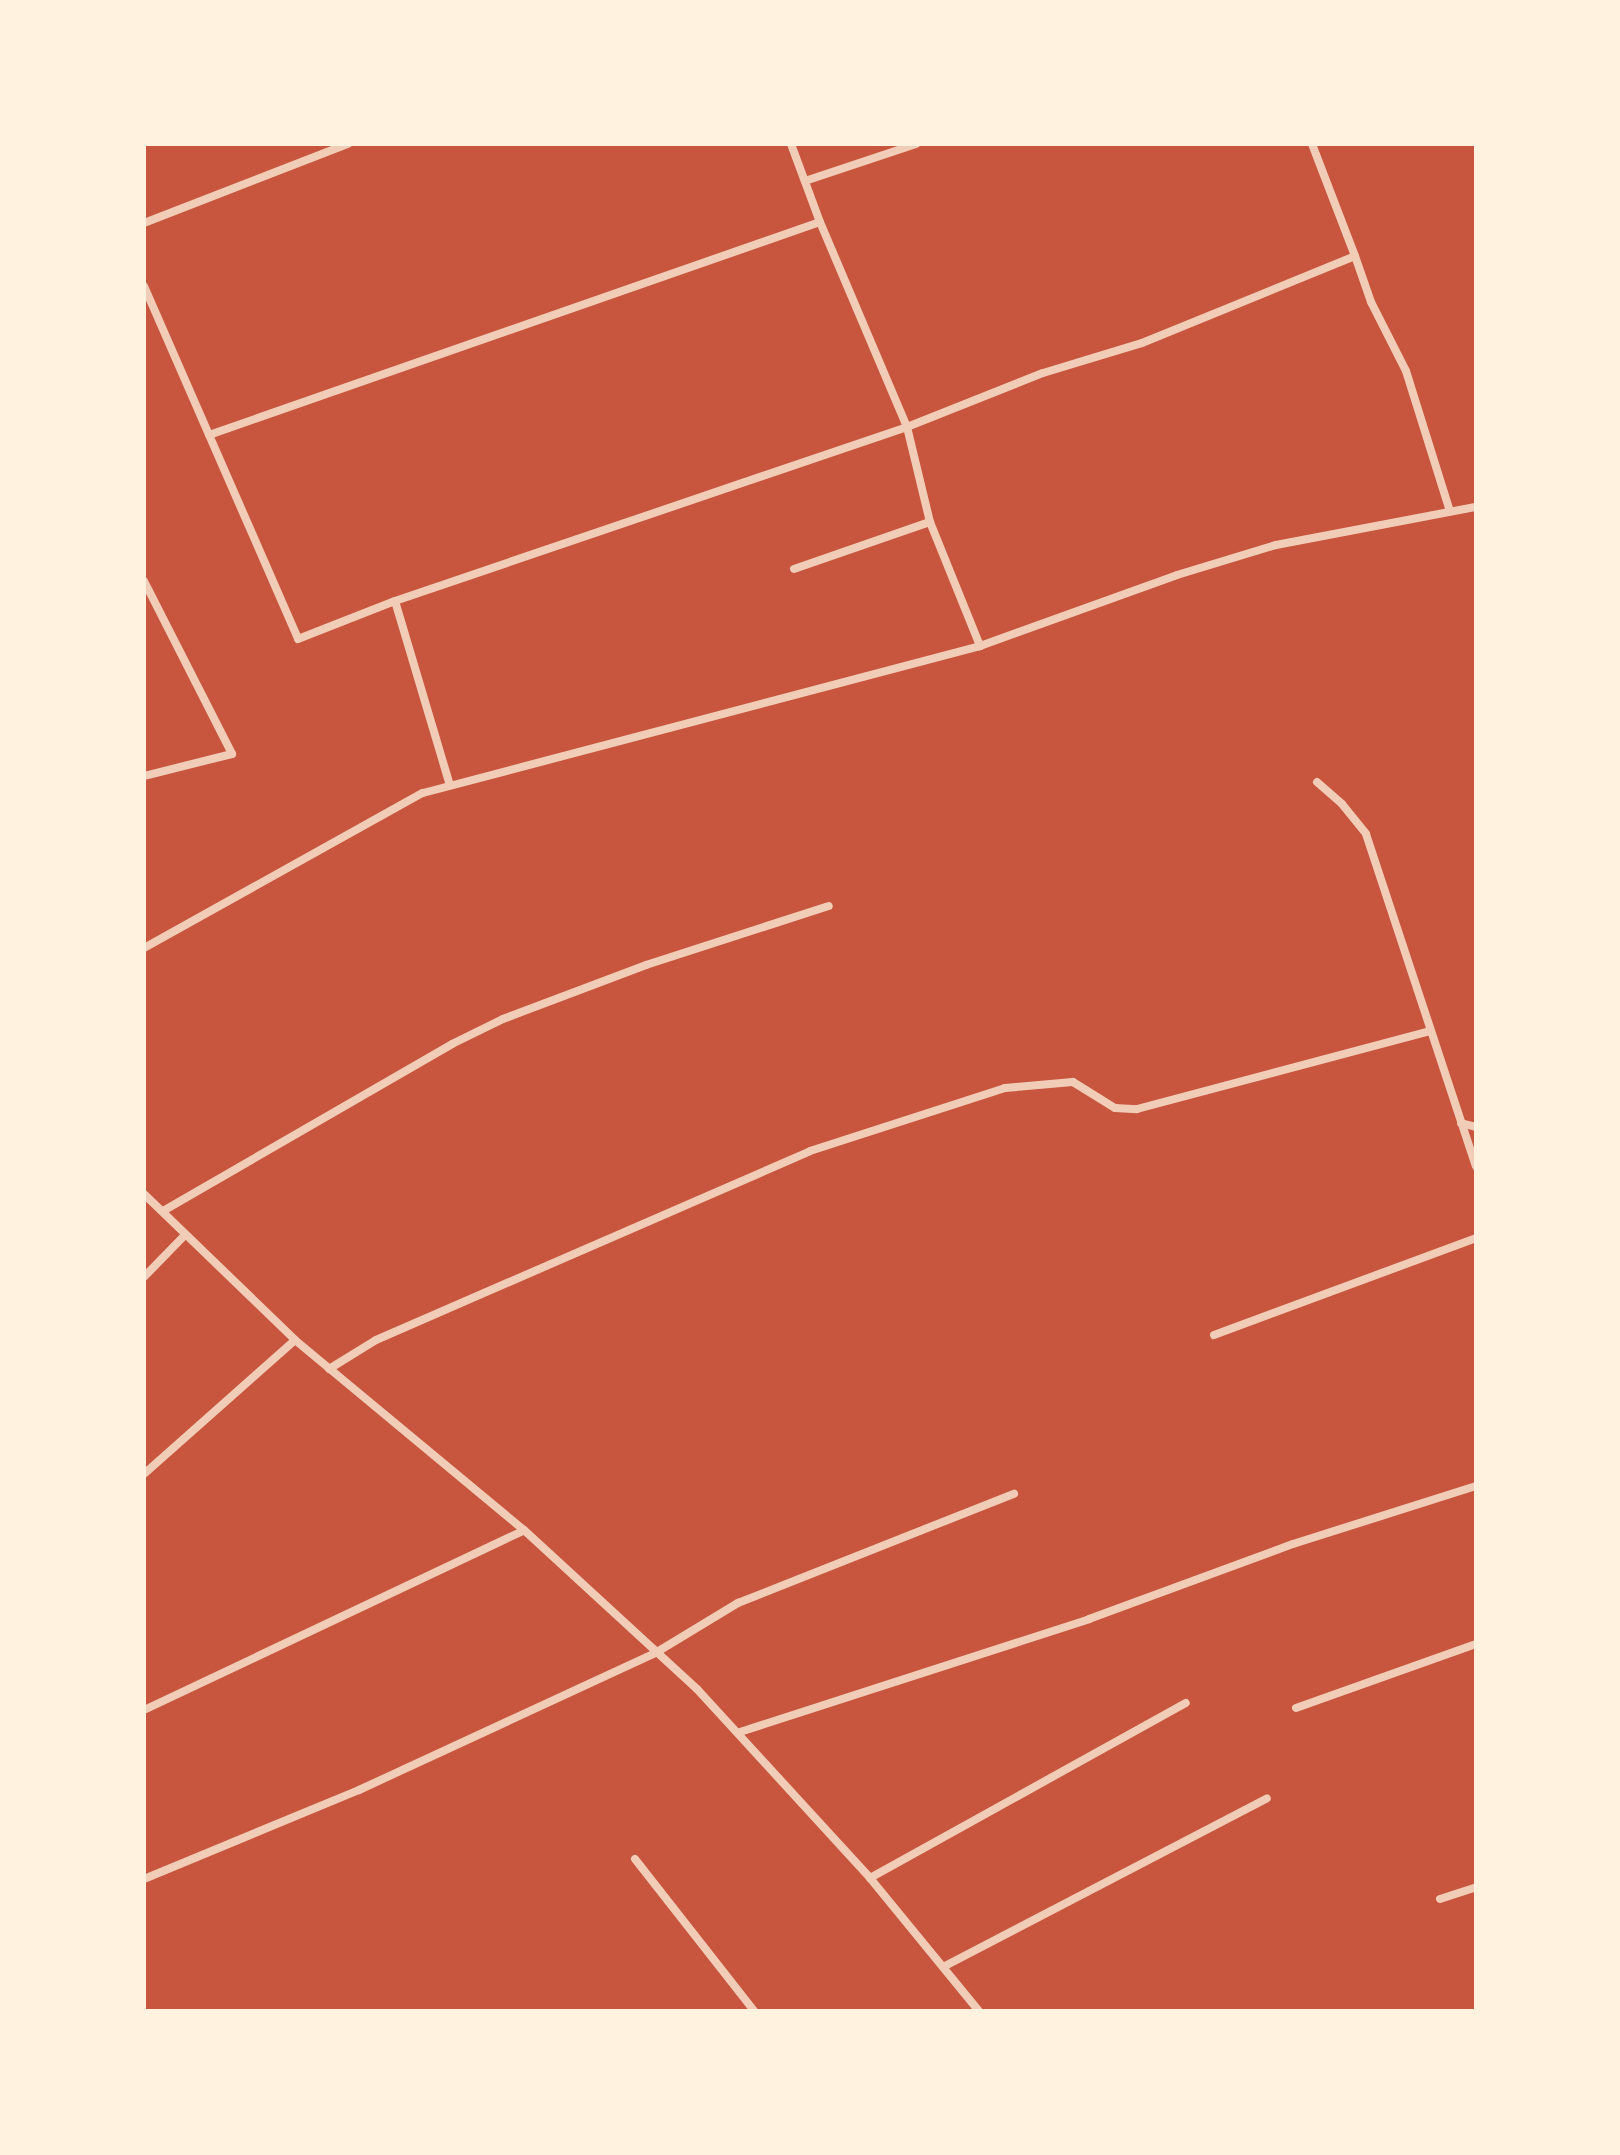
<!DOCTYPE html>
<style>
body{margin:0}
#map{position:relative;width:1620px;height:2155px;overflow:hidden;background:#c8553d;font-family:"Public Sans",sans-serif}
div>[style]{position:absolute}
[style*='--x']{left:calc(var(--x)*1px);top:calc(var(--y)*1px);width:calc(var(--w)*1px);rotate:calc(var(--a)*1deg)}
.minor>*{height:8px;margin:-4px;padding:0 4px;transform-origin:4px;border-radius:4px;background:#f1ccb7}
span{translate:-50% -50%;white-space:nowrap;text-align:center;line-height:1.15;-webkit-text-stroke:6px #fff3e0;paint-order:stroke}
.frame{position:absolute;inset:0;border:146px solid #fff3e0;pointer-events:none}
</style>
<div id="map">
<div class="minor">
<i style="--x:791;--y:144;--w:83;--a:69.6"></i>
<i style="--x:820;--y:222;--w:223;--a:67"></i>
<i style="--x:907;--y:427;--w:98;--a:76.4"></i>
<i style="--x:930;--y:522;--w:134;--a:68"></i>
<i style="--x:980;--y:646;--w:209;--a:-19.8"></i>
<i style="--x:1177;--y:575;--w:103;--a:-16.9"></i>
<i style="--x:1276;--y:545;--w:204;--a:-10.8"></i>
<i style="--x:805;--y:181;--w:117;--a:-18.4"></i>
<i style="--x:144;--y:223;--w:219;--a:-21.2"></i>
<i style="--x:1355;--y:256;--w:49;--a:70.8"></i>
<i style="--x:1371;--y:302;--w:77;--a:63.1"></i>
<i style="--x:1406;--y:371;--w:147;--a:72.6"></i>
<i style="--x:144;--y:286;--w:385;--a:66.4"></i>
<i style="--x:298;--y:639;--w:104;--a:-21.4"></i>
<i style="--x:395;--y:601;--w:541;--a:-18.77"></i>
<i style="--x:907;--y:427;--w:146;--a:-21.7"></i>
<i style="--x:1043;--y:373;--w:103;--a:-16.9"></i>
<i style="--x:1142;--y:343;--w:230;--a:-22.2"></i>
<i style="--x:1355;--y:256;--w:120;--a:-111"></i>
<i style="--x:209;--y:435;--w:647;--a:-19.22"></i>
<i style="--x:794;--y:569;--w:144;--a:-19.1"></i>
<i style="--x:144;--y:581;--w:194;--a:63"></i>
<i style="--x:232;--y:754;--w:91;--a:166"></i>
<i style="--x:395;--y:601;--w:192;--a:73.4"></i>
<i style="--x:1317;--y:782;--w:33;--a:41"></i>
<i style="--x:1342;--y:804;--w:38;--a:51"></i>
<i style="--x:1366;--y:834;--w:350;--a:71.7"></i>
<i style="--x:144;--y:948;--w:319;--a:-29.1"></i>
<i style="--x:423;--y:793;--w:576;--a:-14.78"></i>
<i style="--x:1461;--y:1123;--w:16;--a:15"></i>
<i style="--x:144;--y:1194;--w:210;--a:44"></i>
<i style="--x:295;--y:1340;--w:298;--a:39.7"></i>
<i style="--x:524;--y:1530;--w:235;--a:42.6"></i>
<i style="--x:697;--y:1689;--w:256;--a:47.5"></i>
<i style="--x:870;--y:1878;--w:172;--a:50.7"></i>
<i style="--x:163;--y:1211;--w:334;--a:-30"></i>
<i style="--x:452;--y:1044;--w:57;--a:-26.1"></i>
<i style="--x:503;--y:1019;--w:153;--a:-20.7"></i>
<i style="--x:646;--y:965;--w:192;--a:-17.9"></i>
<i style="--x:144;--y:1277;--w:59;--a:-45.7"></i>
<i style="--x:1214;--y:1335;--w:279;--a:-20.3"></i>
<i style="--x:329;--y:1369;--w:55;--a:-31.7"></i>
<i style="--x:376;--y:1340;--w:473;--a:-23.5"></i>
<i style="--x:810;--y:1151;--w:205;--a:-17.9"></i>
<i style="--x:1005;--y:1088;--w:68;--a:-5"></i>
<i style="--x:1073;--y:1082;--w:49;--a:31.8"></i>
<i style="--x:1115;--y:1108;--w:22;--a:3"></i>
<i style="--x:1137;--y:1109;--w:303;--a:-14.9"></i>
<i style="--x:144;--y:1474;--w:202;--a:-41.6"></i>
<i style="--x:1296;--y:1708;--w:191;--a:-19.6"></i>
<i style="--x:144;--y:1710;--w:420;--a:-25.3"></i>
<i style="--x:740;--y:1732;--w:367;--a:-17.9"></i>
<i style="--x:1089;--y:1619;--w:217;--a:-20.2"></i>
<i style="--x:1293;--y:1544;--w:192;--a:-17.6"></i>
<i style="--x:635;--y:1859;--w:193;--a:51.9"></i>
<i style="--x:870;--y:1878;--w:361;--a:-29"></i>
<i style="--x:144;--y:1879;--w:233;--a:-22.5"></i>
<i style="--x:359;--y:1790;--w:328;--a:-24.8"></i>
<i style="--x:657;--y:1652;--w:95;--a:-31.2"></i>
<i style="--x:738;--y:1603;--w:297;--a:-21.6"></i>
<i style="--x:1440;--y:1899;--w:38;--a:-18"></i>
<i style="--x:943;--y:1967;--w:365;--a:-27.5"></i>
</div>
<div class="frame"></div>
</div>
